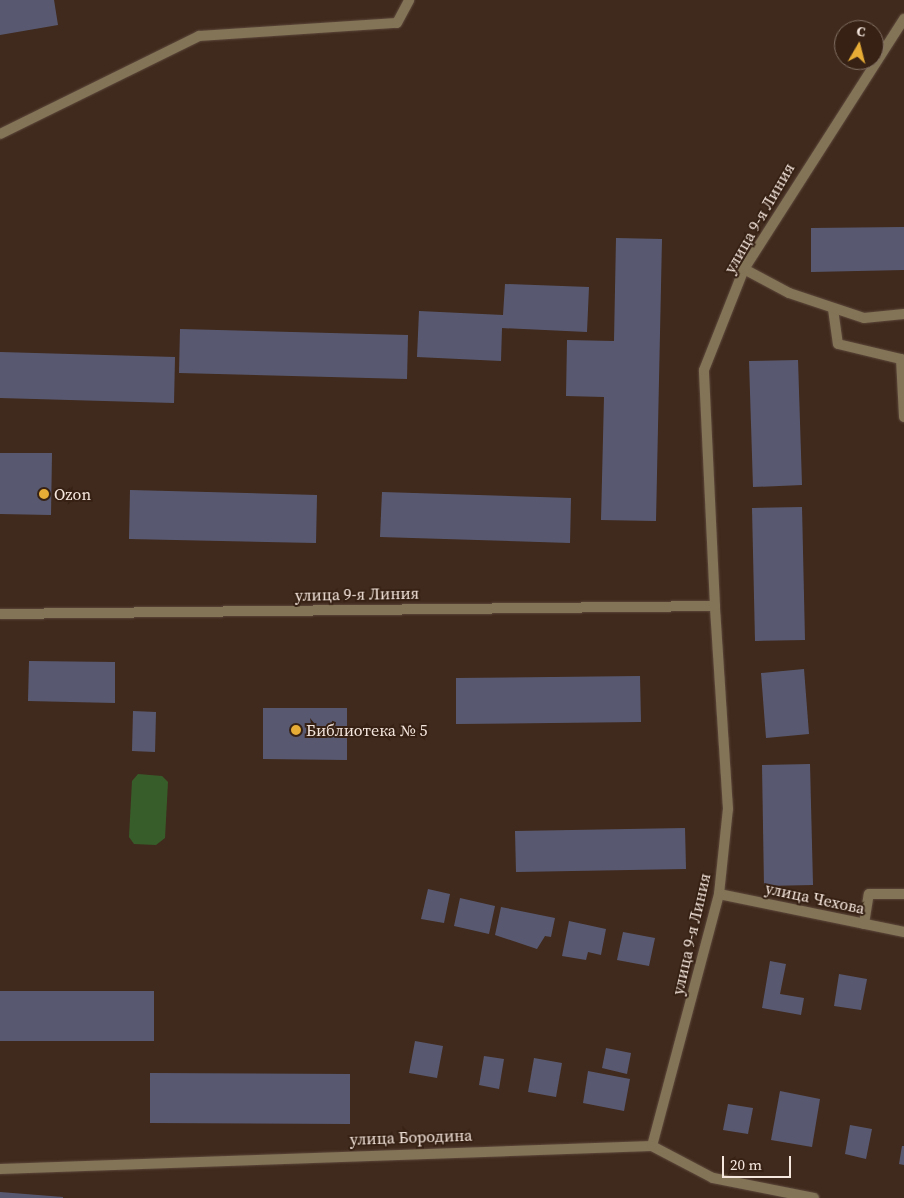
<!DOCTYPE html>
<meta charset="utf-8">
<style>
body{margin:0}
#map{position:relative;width:904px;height:1198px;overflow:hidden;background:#402a1d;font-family:"Source Serif 4",serif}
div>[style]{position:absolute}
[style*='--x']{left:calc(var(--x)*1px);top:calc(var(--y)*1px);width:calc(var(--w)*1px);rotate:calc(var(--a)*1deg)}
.green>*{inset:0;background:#375e2a}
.building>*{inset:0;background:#585971}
.roads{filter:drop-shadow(0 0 1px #5d483c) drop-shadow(0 0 1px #5d483c)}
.service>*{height:10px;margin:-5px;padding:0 5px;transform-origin:5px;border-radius:5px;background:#837457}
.minor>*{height:10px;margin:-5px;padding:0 5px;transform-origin:5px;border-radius:5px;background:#837457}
.tertiary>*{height:10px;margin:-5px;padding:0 5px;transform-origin:5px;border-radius:5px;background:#837457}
.dots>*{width:14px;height:14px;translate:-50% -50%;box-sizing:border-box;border:2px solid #362114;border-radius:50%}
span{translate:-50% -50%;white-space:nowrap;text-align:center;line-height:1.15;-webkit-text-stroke:4px #362114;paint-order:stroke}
.street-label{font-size:16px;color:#f6e7de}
.poi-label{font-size:16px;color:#f6e7de}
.left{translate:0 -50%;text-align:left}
.north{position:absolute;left:834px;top:20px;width:50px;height:50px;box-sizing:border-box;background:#362114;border:1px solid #837065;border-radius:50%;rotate:8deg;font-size:14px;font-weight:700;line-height:20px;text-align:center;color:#f6e7de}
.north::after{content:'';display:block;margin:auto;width:18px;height:22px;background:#e6ac36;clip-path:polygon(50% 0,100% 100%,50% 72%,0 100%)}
.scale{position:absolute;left:722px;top:1156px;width:69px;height:22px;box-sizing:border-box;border:2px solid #f6e7de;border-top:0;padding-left:6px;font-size:15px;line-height:18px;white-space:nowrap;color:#f6e7de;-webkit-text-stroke:4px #362114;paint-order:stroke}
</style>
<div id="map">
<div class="green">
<i style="clip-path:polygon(138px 774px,162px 776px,168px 782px,165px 838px,156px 845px,134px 844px,129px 837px,132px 781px)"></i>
</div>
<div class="building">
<i style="clip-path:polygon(0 0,54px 0,58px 25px,0 35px)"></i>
<i style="clip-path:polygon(904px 227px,904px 270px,811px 272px,811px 228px)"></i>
<i style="clip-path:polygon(616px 238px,662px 239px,656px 521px,601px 520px,604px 397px,566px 396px,567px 340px,614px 341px)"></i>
<i style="clip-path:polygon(505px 284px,589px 287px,587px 332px,502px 328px,501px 361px,417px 357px,419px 311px,503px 315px)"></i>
<i style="clip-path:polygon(180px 329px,408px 335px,407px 379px,179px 373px)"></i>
<i style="clip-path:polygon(0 352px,175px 357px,174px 403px,0 398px)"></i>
<i style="clip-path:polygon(798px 360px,802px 485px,753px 487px,749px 361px)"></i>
<i style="clip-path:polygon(0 453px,52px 453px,51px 515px,0 514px)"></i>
<i style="clip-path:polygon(130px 490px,317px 495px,316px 543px,129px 539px)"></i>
<i style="clip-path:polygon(382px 492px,571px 498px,570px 543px,380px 537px)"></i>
<i style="clip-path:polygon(802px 507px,805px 640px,755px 641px,752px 508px)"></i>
<i style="clip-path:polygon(29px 661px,115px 662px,115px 703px,28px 701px)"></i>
<i style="clip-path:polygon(804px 669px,809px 734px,766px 738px,761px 673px)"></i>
<i style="clip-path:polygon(640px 676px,641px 722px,456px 724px,456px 678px)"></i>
<i style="clip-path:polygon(263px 708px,347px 708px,347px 760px,263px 759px)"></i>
<i style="clip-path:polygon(133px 711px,156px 712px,155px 752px,132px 751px)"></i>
<i style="clip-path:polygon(810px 764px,813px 885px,764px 886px,762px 765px)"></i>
<i style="clip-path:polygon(685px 828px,686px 869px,516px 872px,515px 831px)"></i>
<i style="clip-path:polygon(428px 889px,450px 894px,444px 923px,421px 919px)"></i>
<i style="clip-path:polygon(460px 898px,495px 906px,489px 934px,454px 926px)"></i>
<i style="clip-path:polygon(501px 907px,555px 918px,551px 937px,545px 936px,537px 949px,495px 935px)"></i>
<i style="clip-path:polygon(569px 921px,606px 929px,601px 955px,588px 952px,586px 960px,562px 956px)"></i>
<i style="clip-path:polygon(623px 932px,655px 938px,649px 966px,617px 960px)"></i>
<i style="clip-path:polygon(770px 961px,786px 964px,780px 994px,804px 998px,801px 1015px,762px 1008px)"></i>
<i style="clip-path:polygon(839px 974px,867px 979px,861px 1010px,834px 1006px)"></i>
<i style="clip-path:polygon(0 991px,154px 991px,154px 1041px,0 1041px)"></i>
<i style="clip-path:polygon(415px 1041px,443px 1046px,437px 1078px,409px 1073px)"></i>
<i style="clip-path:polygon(606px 1048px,631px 1053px,627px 1074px,602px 1068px)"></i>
<i style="clip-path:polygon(484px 1056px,504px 1059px,499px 1089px,479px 1085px)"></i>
<i style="clip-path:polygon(534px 1058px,562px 1063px,556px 1097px,528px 1092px)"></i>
<i style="clip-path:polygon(588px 1071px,630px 1079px,624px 1111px,583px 1103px)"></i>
<i style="clip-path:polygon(150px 1073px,350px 1074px,350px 1124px,150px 1123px)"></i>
<i style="clip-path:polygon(780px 1091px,820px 1099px,812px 1147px,771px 1140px)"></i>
<i style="clip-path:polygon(728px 1104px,753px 1108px,748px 1134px,723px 1130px)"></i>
<i style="clip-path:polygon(850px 1125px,872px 1129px,866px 1159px,845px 1154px)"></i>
<i style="clip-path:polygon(902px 1146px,904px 1146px,904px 1165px,899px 1164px)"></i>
<i style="clip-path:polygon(0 1192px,63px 1197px,63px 1198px,0 1198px)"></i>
</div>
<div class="roads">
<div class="service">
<i style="--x:0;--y:134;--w:222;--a:-26.2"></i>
<i style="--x:199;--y:36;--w:198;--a:-3.8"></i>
<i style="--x:397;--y:23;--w:26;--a:-62"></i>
<i style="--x:833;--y:309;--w:35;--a:82"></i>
<i style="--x:838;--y:344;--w:65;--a:13.4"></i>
<i style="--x:901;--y:359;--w:58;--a:87"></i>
<i style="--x:864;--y:924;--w:30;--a:-81"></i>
<i style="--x:869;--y:894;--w:35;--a:0"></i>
</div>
<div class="minor">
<i style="--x:744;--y:269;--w:51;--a:28.1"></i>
<i style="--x:789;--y:293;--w:79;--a:18.4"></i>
<i style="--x:864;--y:318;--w:40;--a:-5.7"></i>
<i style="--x:719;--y:894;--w:189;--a:11.6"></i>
<i style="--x:652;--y:1146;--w:261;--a:-75.1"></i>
<i style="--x:719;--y:894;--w:85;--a:-84"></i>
<i style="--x:728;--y:809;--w:203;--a:-93.7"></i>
<i style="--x:0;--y:1169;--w:652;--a:-2.02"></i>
<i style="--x:652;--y:1146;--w:69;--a:27.7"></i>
<i style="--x:713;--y:1178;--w:103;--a:11.2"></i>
</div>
<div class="tertiary">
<i style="--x:0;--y:614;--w:715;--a:-0.64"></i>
<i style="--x:715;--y:606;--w:236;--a:-92.7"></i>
<i style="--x:704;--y:370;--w:109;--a:-68.4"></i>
<i style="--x:744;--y:269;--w:297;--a:-57.4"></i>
</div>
</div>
<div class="dots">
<i style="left:44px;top:494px;background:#e6ac36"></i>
<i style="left:296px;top:730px;background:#e6ac36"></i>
</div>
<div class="street-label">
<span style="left:759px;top:218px;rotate:-60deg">улица 9-я Линия</span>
<span style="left:357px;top:594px;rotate:-1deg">улица 9-я Линия</span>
<span style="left:815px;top:898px;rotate:12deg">улица Чехова</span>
<span style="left:691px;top:934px;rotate:-77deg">улица 9-я Линия</span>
<span style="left:411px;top:1137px;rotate:-2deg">улица Бородина</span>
</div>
<div class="poi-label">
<span class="left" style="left:54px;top:494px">Ozon</span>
<span class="left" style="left:306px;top:730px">Библиотека № 5</span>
</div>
<div class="north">С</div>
<div class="scale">20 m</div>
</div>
